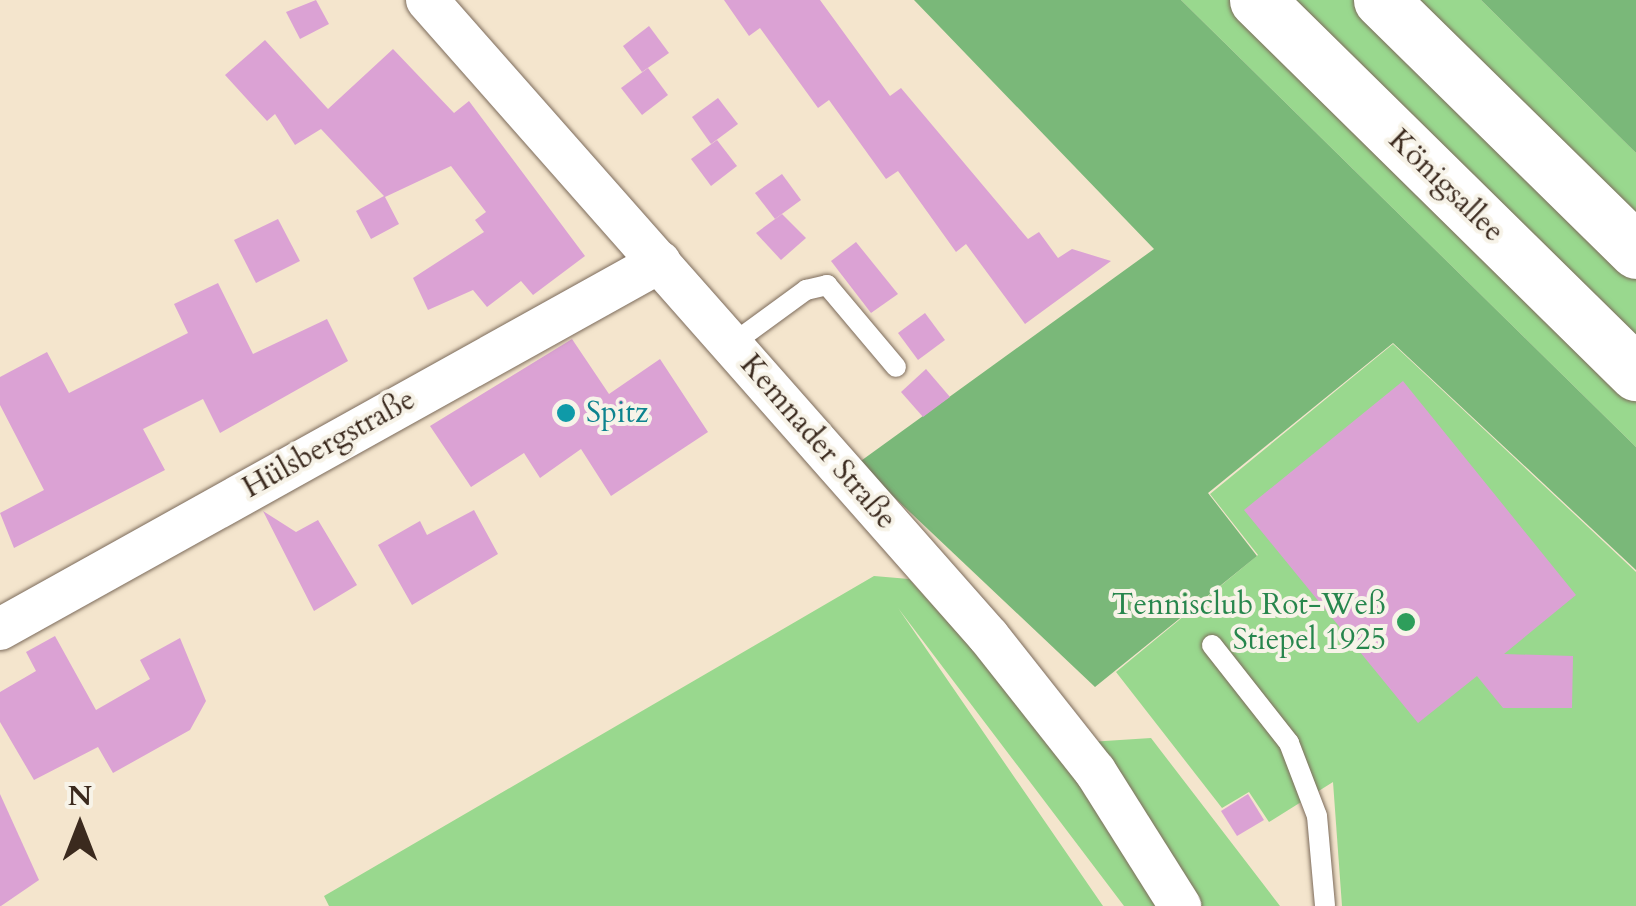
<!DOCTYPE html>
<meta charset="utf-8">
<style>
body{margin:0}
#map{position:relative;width:1636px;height:906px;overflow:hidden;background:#f4e5cd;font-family:Cardo,serif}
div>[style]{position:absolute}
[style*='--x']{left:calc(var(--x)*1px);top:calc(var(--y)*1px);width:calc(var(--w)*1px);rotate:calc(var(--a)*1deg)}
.green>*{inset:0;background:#99d88e}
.forest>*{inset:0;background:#7ab879}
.building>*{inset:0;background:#dba2d4}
.roads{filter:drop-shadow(0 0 2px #7c6b5b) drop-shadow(0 0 2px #7c6b5b)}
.service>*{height:20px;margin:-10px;padding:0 10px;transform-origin:10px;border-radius:10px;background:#fff}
.minor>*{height:42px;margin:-21px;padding:0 21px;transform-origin:21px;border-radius:21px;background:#fff}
.primary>*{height:55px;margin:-27.5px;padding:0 27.5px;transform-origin:27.5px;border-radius:27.5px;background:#fff}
.dots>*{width:28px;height:28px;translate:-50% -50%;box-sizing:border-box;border:5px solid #f7f3e8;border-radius:50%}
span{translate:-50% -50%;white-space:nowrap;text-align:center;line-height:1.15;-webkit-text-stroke:8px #f7f3e8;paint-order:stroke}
.street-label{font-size:30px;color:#3b2a1e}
.culture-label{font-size:30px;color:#0d838f}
.left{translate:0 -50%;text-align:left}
.leisure-label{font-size:30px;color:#27864d}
.right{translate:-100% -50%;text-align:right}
.north{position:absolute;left:30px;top:776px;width:100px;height:100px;-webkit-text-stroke:8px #f7f3e8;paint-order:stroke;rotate:0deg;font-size:28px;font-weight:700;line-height:40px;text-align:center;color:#3b2a1e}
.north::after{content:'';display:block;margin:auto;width:35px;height:45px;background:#3b2a1e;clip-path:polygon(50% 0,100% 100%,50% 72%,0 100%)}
</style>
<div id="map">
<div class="green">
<i style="clip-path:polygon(1181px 0,1481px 0,1636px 153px,1636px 447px)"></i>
<i style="clip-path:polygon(1393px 344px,1636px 572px,1636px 906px,1342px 906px,1333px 782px,1269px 822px,1249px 792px,1222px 808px,1116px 672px,1258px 555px,1210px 494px)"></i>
<i style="clip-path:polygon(874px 576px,909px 579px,1058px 744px,1151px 738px,1280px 906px,1124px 906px,898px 608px,1103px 906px,329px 906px,324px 896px)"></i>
</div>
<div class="forest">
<i style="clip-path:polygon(914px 0,1181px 0,1636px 447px,1636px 570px,1393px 343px,1208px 493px,1257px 556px,1095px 687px,858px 463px,1154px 249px)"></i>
<i style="clip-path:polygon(1481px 0,1636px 0,1636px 153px)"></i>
</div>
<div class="building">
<i style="clip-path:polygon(316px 0,329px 24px,300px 39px,286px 12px)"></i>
<i style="clip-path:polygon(724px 0,820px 0,890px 96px,901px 88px,1028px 239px,1039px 232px,1058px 258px,1072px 249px,1111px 261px,1025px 324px,966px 244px,956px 252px,898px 171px,886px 179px,829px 100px,818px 108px,760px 28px,749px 36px)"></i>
<i style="clip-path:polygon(649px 26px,669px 53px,642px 72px,623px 46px)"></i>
<i style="clip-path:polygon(265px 40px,328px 109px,393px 49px,454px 113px,469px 101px,585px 256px,533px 295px,521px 281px,487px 307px,473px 290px,428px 310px,413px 278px,484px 232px,475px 220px,486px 212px,451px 166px,385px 197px,399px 224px,371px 239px,356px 211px,384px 196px,321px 129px,295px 145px,275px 114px,267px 121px,225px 75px)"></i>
<i style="clip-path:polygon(648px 68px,668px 95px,642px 115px,621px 88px)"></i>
<i style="clip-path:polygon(718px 98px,738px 124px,711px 144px,692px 117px)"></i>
<i style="clip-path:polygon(717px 140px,737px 166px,711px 186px,691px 159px)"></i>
<i style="clip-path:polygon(782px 174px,801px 200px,775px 219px,755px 193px)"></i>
<i style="clip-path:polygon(782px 214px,806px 238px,781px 260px,756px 233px)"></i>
<i style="clip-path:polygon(278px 219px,300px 261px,256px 283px,234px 240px)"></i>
<i style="clip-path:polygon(856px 242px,898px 294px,871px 313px,831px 261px)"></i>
<i style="clip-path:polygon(218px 283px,253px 354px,327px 319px,348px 361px,220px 433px,203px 399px,143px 429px,165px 470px,14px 548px,0 513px,44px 490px,0 405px,0 377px,47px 352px,69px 393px,188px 333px,174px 304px)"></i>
<i style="clip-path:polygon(925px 313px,945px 340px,918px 360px,898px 333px)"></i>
<i style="clip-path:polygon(572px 339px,609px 394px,660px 359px,708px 432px,611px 496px,581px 449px,540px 478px,524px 453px,471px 487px,430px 426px)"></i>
<i style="clip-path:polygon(926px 369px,950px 397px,923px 417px,901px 392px)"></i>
<i style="clip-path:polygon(1403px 381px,1576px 595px,1504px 654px,1573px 656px,1572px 708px,1503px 708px,1477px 676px,1418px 723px,1244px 510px)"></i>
<i style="clip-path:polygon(474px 510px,498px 554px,412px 605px,378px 545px,420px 521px,427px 535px)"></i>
<i style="clip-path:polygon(263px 511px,296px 532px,318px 520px,357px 585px,314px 611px)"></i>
<i style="clip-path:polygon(55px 636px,96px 710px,150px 679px,140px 660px,180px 638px,206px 701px,190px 730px,113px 773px,98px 747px,34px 780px,0 722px,0 692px,36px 671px,26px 652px)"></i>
<i style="clip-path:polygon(0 794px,39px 880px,1px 906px,0 906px)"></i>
<i style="clip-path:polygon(1248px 794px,1264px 820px,1237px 836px,1221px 811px)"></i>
</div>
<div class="roads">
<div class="service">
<i style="--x:732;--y:344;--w:92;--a:-36.1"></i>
<i style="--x:806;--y:290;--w:22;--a:-13"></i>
<i style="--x:827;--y:285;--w:107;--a:49.9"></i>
<i style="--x:1212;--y:645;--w:125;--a:51.8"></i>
<i style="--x:1289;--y:743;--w:78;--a:69"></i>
<i style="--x:1317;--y:816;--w:90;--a:84.9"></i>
</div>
<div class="minor">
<i style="--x:427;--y:0;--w:849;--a:48.58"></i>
<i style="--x:989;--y:637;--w:171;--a:51.7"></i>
<i style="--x:1095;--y:771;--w:160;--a:57.8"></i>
<i style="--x:0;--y:629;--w:755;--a:-29.08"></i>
</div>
<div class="primary">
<i style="--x:1257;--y:0;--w:532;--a:44.54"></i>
<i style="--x:1381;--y:0;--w:358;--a:44.5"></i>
</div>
</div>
<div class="dots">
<i style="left:566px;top:413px;background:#0f9aa8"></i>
<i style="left:1406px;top:622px;background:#2e9e5b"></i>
</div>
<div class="street-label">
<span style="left:1446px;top:186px;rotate:44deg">Königsallee</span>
<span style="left:818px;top:442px;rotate:49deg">Kemnader Straße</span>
<span style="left:329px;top:444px;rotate:-29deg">Hülsbergstraße</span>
</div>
<div class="culture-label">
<span class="left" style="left:586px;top:413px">Spitz</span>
</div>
<div class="leisure-label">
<span class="right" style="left:1386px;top:622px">Tennisclub Rot-Weß<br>Stiepel 1925</span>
</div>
<div class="north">N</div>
</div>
